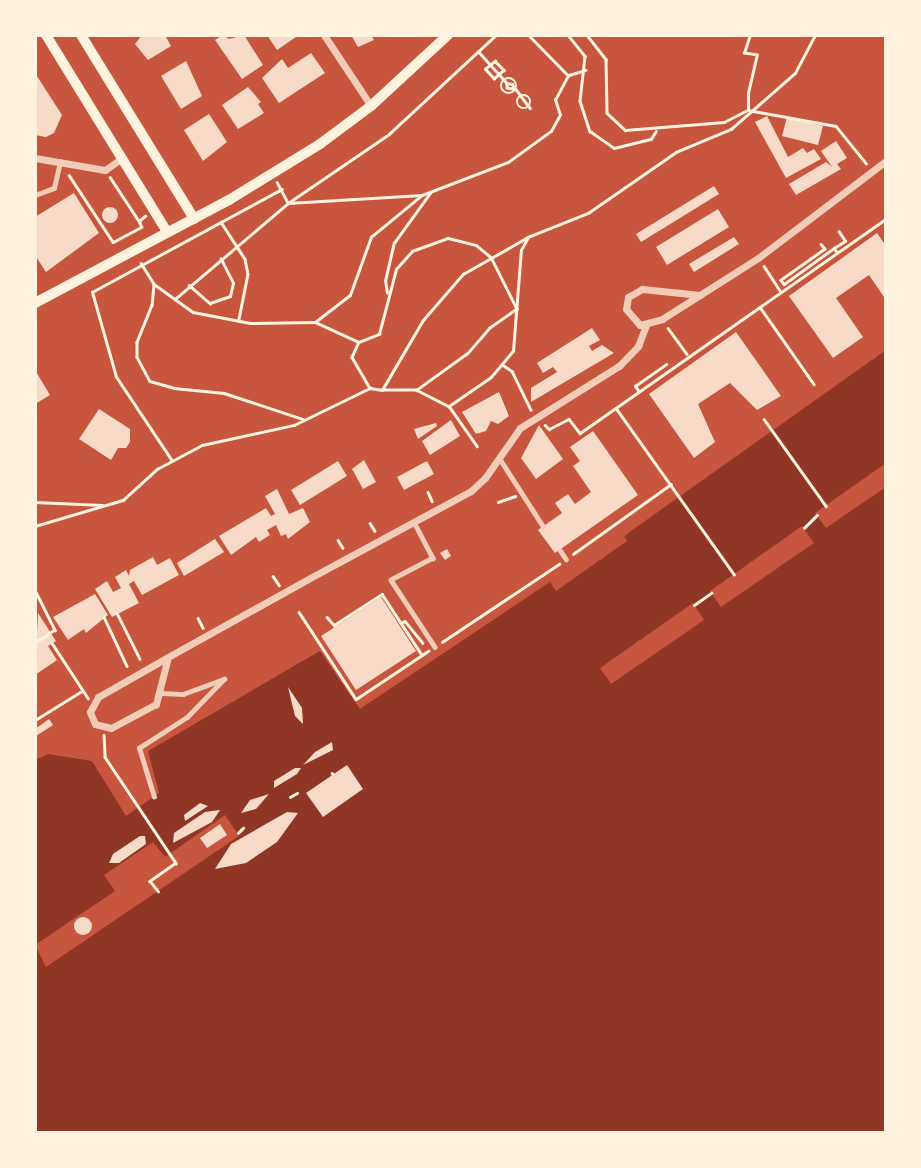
<!DOCTYPE html>
<style>
body{margin:0}
#map{position:relative;width:921px;height:1168px;overflow:hidden;background:#c8553d;font-family:"Noto Sans",sans-serif}
div>[style]{position:absolute}
[style*='--x']{left:calc(var(--x)*1px);top:calc(var(--y)*1px);width:calc(var(--w)*1px);rotate:calc(var(--a)*1deg)}
.water>*{inset:0;background:#8f3625}
.pier>*{inset:0;background:#c8553d}
.building>*{inset:0;background:#f7dbc8}
.round{border-radius:50%}
.path>*{height:2.5px;margin:-1.25px;padding:0 1.25px;transform-origin:1.25px;border-radius:1.25px;background:#fff3e0}
.path>.ring{margin:-1.25px;padding:0;box-sizing:content-box;background:none;border:2.5px solid #fff3e0;border-radius:50%}
.service>*{height:4.5px;margin:-2.25px;padding:0 2.25px;transform-origin:2.25px;border-radius:2.25px;background:#f1ccb7}
.minor>*{height:7px;margin:-3.5px;padding:0 3.5px;transform-origin:3.5px;border-radius:3.5px;background:#f1ccb7}
.secondary>*{height:10px;margin:-5px;padding:0 5px;transform-origin:5px;border-radius:5px;background:#fff3e0}
span{translate:-50% -50%;white-space:nowrap;text-align:center;line-height:1.15;-webkit-text-stroke:7px #fff3e0;paint-order:stroke}
.frame{position:absolute;inset:0;border:37px solid #fff3e0;pointer-events:none}
</style>
<div id="map">
<div class="water">
<i style="clip-path:polygon(886px 350px,886px 1133px,35px 1133px,35px 760px,48px 754px,92px 761px,126px 816px,159px 793px,148px 751px,320px 651px,360px 709px,550px 582px,556px 591px,627px 541px,624px 536px)"></i>
</div>
<div class="pier">
<i style="clip-path:polygon(886px 463px,886px 487px,826px 528px,815px 513px)"></i>
<i style="clip-path:polygon(802px 526px,814px 543px,721px 607px,710px 591px)"></i>
<i style="clip-path:polygon(693px 603px,704px 620px,611px 684px,600px 668px)"></i>
<i style="clip-path:polygon(225px 815px,239px 836px,46px 967px,35px 945px,115px 891px,104px 875px,153px 842px,165px 857px)"></i>
</div>
<div class="building">
<i style="clip-path:polygon(142px 35px,165px 35px,171px 46px,148px 60px,135px 44px)"></i>
<i style="clip-path:polygon(223px 35px,229px 39px,244px 35px,263px 65px,242px 79px,215px 40px)"></i>
<i style="clip-path:polygon(267px 35px,299px 35px,277px 50px)"></i>
<i style="clip-path:polygon(351px 35px,371px 35px,374px 40px,358px 47px)"></i>
<i style="clip-path:polygon(311px 53px,325px 73px,279px 103px,262px 78px,282px 59px,288px 68px)"></i>
<i style="clip-path:polygon(186px 61px,202px 96px,181px 109px,161px 76px)"></i>
<i style="clip-path:polygon(35px 73px,62px 115px,54px 133px,46px 137px,35px 135px)"></i>
<i style="clip-path:polygon(248px 87px,261px 102px,258px 104px,264px 113px,238px 129px,222px 105px)"></i>
<i style="clip-path:polygon(209px 114px,227px 142px,203px 161px,184px 130px)"></i>
<i style="clip-path:polygon(767px 116px,788px 157px,803px 148px,807px 153px,814px 149px,821px 159px,786px 178px,755px 122px)"></i>
<i style="clip-path:polygon(787px 117px,823px 126px,818px 145px,782px 136px)"></i>
<i style="clip-path:polygon(836px 141px,847px 158px,837px 164px,841px 169px,796px 195px,789px 184px,826px 162px,832px 167px,821px 151px)"></i>
<i style="clip-path:polygon(714px 186px,719px 194px,641px 242px,636px 234px)"></i>
<i style="clip-path:polygon(74px 193px,99px 233px,46px 272px,35px 255px,35px 217px)"></i>
<i class="round" style="left:102px;top:207px;width:16px;height:16px"></i>
<i style="clip-path:polygon(718px 209px,729px 227px,667px 265px,656px 247px)"></i>
<i style="clip-path:polygon(877px 233px,886px 246px,886px 300px,869px 275px,836px 298px,863px 337px,833px 358px,789px 296px)"></i>
<i style="clip-path:polygon(734px 237px,739px 244px,694px 272px,689px 264px)"></i>
<i style="clip-path:polygon(592px 328px,600px 340px,589px 346px,592px 351px,602px 345px,614px 353px,531px 402px,531px 388px,557px 372px,553px 367px,543px 373px,537px 363px)"></i>
<i style="clip-path:polygon(736px 332px,781px 396px,757px 410px,730px 383px,698px 404px,715px 442px,694px 458px,649px 394px)"></i>
<i style="clip-path:polygon(35px 370px,50px 395px,35px 404px)"></i>
<i style="clip-path:polygon(499px 392px,509px 416px,498px 424px,491px 421px,486px 431px,476px 434px,462px 412px)"></i>
<i style="clip-path:polygon(99px 409px,130px 429px,130px 442px,126px 448px,118px 448px,111px 460px,79px 439px)"></i>
<i style="clip-path:polygon(451px 420px,460px 436px,430px 455px,422px 441px)"></i>
<i style="clip-path:polygon(436px 423px,437px 426px,418px 439px,414px 429px)"></i>
<i style="clip-path:polygon(539px 425px,563px 459px,536px 479px,521px 458px)"></i>
<i style="clip-path:polygon(593px 431px,638px 495px,555px 553px,538px 530px,562px 513px,555px 503px,568px 494px,575px 504px,591px 492px,573px 466px,580px 461px,570px 447px)"></i>
<i style="clip-path:polygon(364px 460px,376px 482px,363px 489px,352px 469px)"></i>
<i style="clip-path:polygon(338px 461px,347px 476px,300px 505px,291px 490px)"></i>
<i style="clip-path:polygon(427px 461px,434px 474px,404px 490px,397px 477px)"></i>
<i style="clip-path:polygon(277px 489px,289px 514px,303px 508px,310px 522px,288px 539px,286px 534px,281px 536px,276px 525px,267px 530px,270px 535px,259px 542px,256px 537px,231px 555px,219px 536px,266px 508px,271px 516px,275px 514px,265px 496px)"></i>
<i style="clip-path:polygon(215px 539px,224px 552px,184px 576px,177px 563px)"></i>
<i style="clip-path:polygon(447px 549px,451px 556px,445px 560px,440px 553px)"></i>
<i style="clip-path:polygon(153px 557px,157px 565px,170px 558px,179px 575px,142px 595px,134px 581px,129px 584px,139px 603px,112px 617px,95px 589px,107px 581px,113px 592px,121px 588px,115px 577px,126px 570px,129px 576px,130px 570px)"></i>
<i style="clip-path:polygon(95px 594px,108px 615px,86px 633px,84px 629px,68px 640px,53px 617px)"></i>
<i style="clip-path:polygon(381px 597px,416px 651px,356px 690px,321px 636px)"></i>
<i style="clip-path:polygon(38px 613px,56px 641px,48px 646px,57px 660px,35px 675px)"></i>
<i style="clip-path:polygon(288px 687px,302px 708px,303px 724px,295px 716px)"></i>
<i style="clip-path:polygon(49px 719px,53px 725px,36px 736px,35px 729px)"></i>
<i style="clip-path:polygon(332px 742px,333px 750px,303px 765px,315px 752px)"></i>
<i style="clip-path:polygon(347px 765px,363px 789px,323px 817px,306px 793px)"></i>
<i style="clip-path:polygon(295px 768px,301px 768px,297px 774px,274px 788px,274px 781px)"></i>
<i style="clip-path:polygon(269px 794px,256px 809px,241px 813px,250px 800px)"></i>
<i style="clip-path:polygon(200px 803px,208px 806px,185px 821px,184px 815px)"></i>
<i style="clip-path:polygon(220px 810px,212px 822px,173px 843px,174px 833px,205px 812px)"></i>
<i style="clip-path:polygon(287px 812px,298px 813px,277px 842px,246px 863px,215px 869px,231px 844px)"></i>
<i style="clip-path:polygon(220px 824px,227px 835px,207px 848px,200px 838px)"></i>
<i style="clip-path:polygon(140px 836px,145px 836px,146px 844px,119px 863px,109px 863px,113px 854px)"></i>
<i class="round" style="left:74px;top:917px;width:18px;height:18px"></i>
</div>
<div class="path">
<i style="--x:568;--y:35;--w:27;--a:51"></i>
<i style="--x:585;--y:56;--w:45;--a:96.3"></i>
<i style="--x:580;--y:101;--w:32;--a:72"></i>
<i style="--x:590;--y:131;--w:29;--a:35"></i>
<i style="--x:614;--y:148;--w:38;--a:-14"></i>
<i style="--x:651;--y:139;--w:9;--a:-58"></i>
<i style="--x:587;--y:35;--w:31;--a:52"></i>
<i style="--x:606;--y:59;--w:54;--a:88.9"></i>
<i style="--x:607;--y:113;--w:25;--a:43"></i>
<i style="--x:625;--y:130;--w:99;--a:-4.6"></i>
<i style="--x:724;--y:122;--w:27;--a:-27"></i>
<i style="--x:748;--y:110;--w:89;--a:10.3"></i>
<i style="--x:836;--y:126;--w:48;--a:51"></i>
<i style="--x:479;--y:52;--w:39;--a:48"></i>
<i style="--x:495;--y:61;--w:13;--a:45"></i>
<i style="--x:504;--y:70;--w:13;--a:138"></i>
<i style="--x:494;--y:79;--w:13;--a:-132"></i>
<i style="--x:485;--y:69;--w:13;--a:-39"></i>
<i style="--x:569;--y:75;--w:17;--a:-17"></i>
<i class="ring" style="left:501px;top:78px;width:13.5px;height:13.5px"></i>
<i style="--x:513;--y:89;--w:6;--a:-171"></i>
<i style="--x:507;--y:88;--w:5;--a:-101"></i>
<i style="--x:506;--y:83;--w:6;--a:9"></i>
<i style="--x:512;--y:84;--w:30;--a:53"></i>
<i class="ring" style="left:517px;top:95px;width:11.5px;height:11.5px"></i>
<i style="--x:748;--y:110;--w:17;--a:-90"></i>
<i style="--x:748;--y:93;--w:39;--a:-77"></i>
<i style="--x:757;--y:55;--w:13;--a:-171"></i>
<i style="--x:744;--y:53;--w:19;--a:-72"></i>
<i style="--x:69;--y:175;--w:80;--a:56.7"></i>
<i style="--x:113;--y:242;--w:32;--a:-28"></i>
<i style="--x:141;--y:227;--w:6;--a:-108"></i>
<i style="--x:139;--y:221;--w:8;--a:-40"></i>
<i style="--x:110;--y:177;--w:53;--a:56.6"></i>
<i style="--x:277;--y:182;--w:24;--a:62"></i>
<i style="--x:288;--y:203;--w:134;--a:-3.4"></i>
<i style="--x:422;--y:195;--w:92;--a:-21"></i>
<i style="--x:508;--y:162;--w:53;--a:-35.8"></i>
<i style="--x:551;--y:131;--w:18;--a:-61"></i>
<i style="--x:560;--y:115;--w:16;--a:-108"></i>
<i style="--x:555;--y:100;--w:27;--a:-62"></i>
<i style="--x:568;--y:76;--w:57;--a:-134.3"></i>
<i style="--x:221;--y:222;--w:69;--a:-28.4"></i>
<i style="--x:821;--y:244;--w:6;--a:51"></i>
<i style="--x:825;--y:249;--w:54;--a:144.8"></i>
<i style="--x:781;--y:280;--w:5;--a:53"></i>
<i style="--x:784;--y:284;--w:62;--a:-35.8"></i>
<i style="--x:834;--y:248;--w:5;--a:53"></i>
<i style="--x:834;--y:248;--w:13;--a:-32"></i>
<i style="--x:845;--y:241;--w:11;--a:-124"></i>
<i style="--x:141;--y:263;--w:25;--a:58"></i>
<i style="--x:154;--y:284;--w:48;--a:35.7"></i>
<i style="--x:193;--y:312;--w:58;--a:10.9"></i>
<i style="--x:250;--y:323;--w:65;--a:-0.9"></i>
<i style="--x:315;--y:322;--w:48;--a:24.4"></i>
<i style="--x:359;--y:342;--w:22;--a:-22"></i>
<i style="--x:379;--y:334;--w:67;--a:-75.3"></i>
<i style="--x:396;--y:269;--w:24;--a:-48"></i>
<i style="--x:412;--y:251;--w:38;--a:-20"></i>
<i style="--x:448;--y:238;--w:29;--a:14"></i>
<i style="--x:476;--y:245;--w:19;--a:39"></i>
<i style="--x:491;--y:257;--w:58;--a:63.4"></i>
<i style="--x:517;--y:309;--w:33;--a:145"></i>
<i style="--x:490;--y:328;--w:35;--a:131"></i>
<i style="--x:467;--y:354;--w:62;--a:144.2"></i>
<i style="--x:417;--y:390;--w:35;--a:180"></i>
<i style="--x:764;--y:266;--w:31;--a:57"></i>
<i style="--x:154;--y:284;--w:21;--a:95"></i>
<i style="--x:152;--y:305;--w:40;--a:112"></i>
<i style="--x:137;--y:342;--w:15;--a:90"></i>
<i style="--x:137;--y:357;--w:27;--a:62"></i>
<i style="--x:150;--y:381;--w:25;--a:16"></i>
<i style="--x:174;--y:388;--w:50;--a:5.7"></i>
<i style="--x:224;--y:393;--w:83;--a:18.2"></i>
<i style="--x:189;--y:285;--w:28;--a:41"></i>
<i style="--x:210;--y:303;--w:21;--a:-19"></i>
<i style="--x:230;--y:296;--w:13;--a:-77"></i>
<i style="--x:233;--y:283;--w:27;--a:-117"></i>
<i style="--x:387;--y:293;--w:12;--a:-99"></i>
<i style="--x:385;--y:281;--w:39;--a:-77"></i>
<i style="--x:394;--y:243;--w:62;--a:-54.2"></i>
<i style="--x:175;--y:299;--w:148;--a:-40.3"></i>
<i style="--x:288;--y:203;--w:122;--a:-34.3"></i>
<i style="--x:389;--y:134;--w:146;--a:-42.8"></i>
<i style="--x:760;--y:307;--w:94;--a:55"></i>
<i style="--x:315;--y:322;--w:44;--a:-37.6"></i>
<i style="--x:350;--y:295;--w:62;--a:-70.1"></i>
<i style="--x:371;--y:237;--w:66;--a:-39.5"></i>
<i style="--x:668;--y:328;--w:32;--a:54"></i>
<i style="--x:359;--y:342;--w:17;--a:115"></i>
<i style="--x:352;--y:357;--w:36;--a:60"></i>
<i style="--x:503;--y:365;--w:11;--a:34"></i>
<i style="--x:512;--y:371;--w:43;--a:64"></i>
<i style="--x:417;--y:390;--w:36;--a:27"></i>
<i style="--x:449;--y:406;--w:49;--a:55"></i>
<i style="--x:639;--y:392;--w:7;--a:-124"></i>
<i style="--x:635;--y:386;--w:38;--a:-35"></i>
<i style="--x:449;--y:406;--w:51;--a:-34.6"></i>
<i style="--x:491;--y:377;--w:34;--a:-50"></i>
<i style="--x:513;--y:351;--w:101;--a:-85.5"></i>
<i style="--x:521;--y:250;--w:13;--a:-61"></i>
<i style="--x:616;--y:408;--w:204;--a:54.6"></i>
<i style="--x:764;--y:419;--w:107;--a:54.5"></i>
<i style="--x:545;--y:425;--w:6;--a:45"></i>
<i style="--x:549;--y:429;--w:22;--a:-27"></i>
<i style="--x:569;--y:419;--w:18;--a:52"></i>
<i style="--x:580;--y:433;--w:373;--a:-35"></i>
<i style="--x:172;--y:461;--w:101;--a:-123.7"></i>
<i style="--x:116;--y:377;--w:88;--a:-105.8"></i>
<i style="--x:92;--y:292;--w:147;--a:-28.5"></i>
<i style="--x:221;--y:222;--w:44;--a:57"></i>
<i style="--x:245;--y:259;--w:15;--a:79"></i>
<i style="--x:248;--y:274;--w:46;--a:101.3"></i>
<i style="--x:428;--y:492;--w:10;--a:66"></i>
<i style="--x:35;--y:502;--w:67;--a:2.6"></i>
<i style="--x:498;--y:502;--w:18;--a:-19"></i>
<i style="--x:370;--y:523;--w:9;--a:58"></i>
<i style="--x:35;--y:526;--w:92;--a:-16.5"></i>
<i style="--x:123;--y:500;--w:46;--a:-42.4"></i>
<i style="--x:157;--y:469;--w:51;--a:-28.1"></i>
<i style="--x:202;--y:445;--w:94;--a:-12.3"></i>
<i style="--x:294;--y:425;--w:85;--a:-26"></i>
<i style="--x:370;--y:388;--w:12;--a:9"></i>
<i style="--x:382;--y:390;--w:81;--a:-59.6"></i>
<i style="--x:423;--y:320;--w:61;--a:-49"></i>
<i style="--x:463;--y:274;--w:75;--a:-29.6"></i>
<i style="--x:528;--y:237;--w:65;--a:-21.8"></i>
<i style="--x:588;--y:213;--w:107;--a:-34.7"></i>
<i style="--x:676;--y:152;--w:60;--a:-22.7"></i>
<i style="--x:731;--y:129;--w:85;--a:-41.2"></i>
<i style="--x:795;--y:73;--w:43;--a:-62.2"></i>
<i style="--x:804;--y:528;--w:18;--a:-45"></i>
<i style="--x:338;--y:540;--w:9;--a:58"></i>
<i style="--x:573;--y:554;--w:120;--a:-35.5"></i>
<i style="--x:273;--y:576;--w:11;--a:56"></i>
<i style="--x:35;--y:590;--w:45;--a:63.4"></i>
<i style="--x:55;--y:630;--w:6;--a:149"></i>
<i style="--x:694;--y:605;--w:21;--a:-35"></i>
<i style="--x:299;--y:612;--w:104;--a:56.8"></i>
<i style="--x:356;--y:699;--w:87;--a:-33.7"></i>
<i style="--x:117;--y:613;--w:51;--a:63.4"></i>
<i style="--x:104;--y:617;--w:54;--a:64.9"></i>
<i style="--x:327;--y:617;--w:11;--a:49"></i>
<i style="--x:334;--y:625;--w:57;--a:-32.9"></i>
<i style="--x:382;--y:594;--w:73;--a:56.7"></i>
<i style="--x:198;--y:618;--w:11;--a:63"></i>
<i style="--x:401;--y:623;--w:4;--a:-27"></i>
<i style="--x:405;--y:621;--w:28;--a:51"></i>
<i style="--x:35;--y:642;--w:14;--a:-30"></i>
<i style="--x:442;--y:642;--w:141;--a:-33.7"></i>
<i style="--x:52;--y:643;--w:66;--a:56.8"></i>
<i style="--x:35;--y:720;--w:55;--a:-31.7"></i>
<i style="--x:104;--y:735;--w:22;--a:87"></i>
<i style="--x:105;--y:757;--w:128;--a:56.2"></i>
<i style="--x:176;--y:863;--w:32;--a:145"></i>
<i style="--x:150;--y:881;--w:13;--a:51"></i>
<i style="--x:332;--y:773;--w:1;--a:45"></i>
<i style="--x:290;--y:797;--w:8;--a:-30"></i>
<i style="--x:238;--y:833;--w:7;--a:-45"></i>
</div>
<div class="service">
<i style="--x:35;--y:195;--w:20;--a:-20"></i>
<i style="--x:54;--y:188;--w:27;--a:-77"></i>
<i style="--x:500;--y:459;--w:80;--a:57.3"></i>
<i style="--x:414;--y:522;--w:41;--a:62.2"></i>
<i style="--x:433;--y:558;--w:47;--a:152.4"></i>
<i style="--x:391;--y:580;--w:80;--a:56.7"></i>
<i style="--x:560;--y:550;--w:11;--a:56"></i>
<i style="--x:162;--y:693;--w:21;--a:3"></i>
<i style="--x:183;--y:694;--w:44;--a:-20.1"></i>
<i style="--x:154;--y:797;--w:51;--a:-107"></i>
<i style="--x:139;--y:748;--w:57;--a:-32.9"></i>
<i style="--x:187;--y:717;--w:53;--a:-45.8"></i>
</div>
<div class="minor">
<i style="--x:324;--y:35;--w:85;--a:56.5"></i>
<i style="--x:35;--y:158;--w:71;--a:9.7"></i>
<i style="--x:105;--y:170;--w:21;--a:-35"></i>
<i style="--x:700;--y:295;--w:58;--a:-174.1"></i>
<i style="--x:642;--y:289;--w:16;--a:150"></i>
<i style="--x:628;--y:297;--w:12;--a:99"></i>
<i style="--x:626;--y:309;--w:21;--a:49"></i>
<i style="--x:640;--y:325;--w:23;--a:-15"></i>
<i style="--x:662;--y:319;--w:114;--a:-32.4"></i>
<i style="--x:758;--y:258;--w:161;--a:-37.2"></i>
<i style="--x:168;--y:657;--w:49;--a:104.3"></i>
<i style="--x:156;--y:704;--w:51;--a:151.9"></i>
<i style="--x:111;--y:728;--w:16;--a:-166"></i>
<i style="--x:95;--y:724;--w:13;--a:-113"></i>
<i style="--x:90;--y:712;--w:17;--a:-62"></i>
<i style="--x:98;--y:697;--w:81;--a:-29.7"></i>
<i style="--x:168;--y:657;--w:162;--a:-29.1"></i>
<i style="--x:310;--y:578;--w:183;--a:-28.4"></i>
<i style="--x:471;--y:491;--w:19;--a:-43"></i>
<i style="--x:485;--y:478;--w:61;--a:-55"></i>
<i style="--x:520;--y:428;--w:117;--a:-32.1"></i>
<i style="--x:619;--y:366;--w:28;--a:-46"></i>
<i style="--x:638;--y:346;--w:22;--a:-69"></i>
</div>
<div class="secondary">
<i style="--x:46;--y:35;--w:231;--a:58.4"></i>
<i style="--x:81;--y:35;--w:216;--a:58.4"></i>
<i style="--x:35;--y:303;--w:220;--a:-28"></i>
<i style="--x:229;--y:200;--w:107;--a:-31.6"></i>
<i style="--x:320;--y:144;--w:64;--a:-36.7"></i>
<i style="--x:371;--y:106;--w:105;--a:-42.7"></i>
</div>
<div class="frame"></div>
</div>
